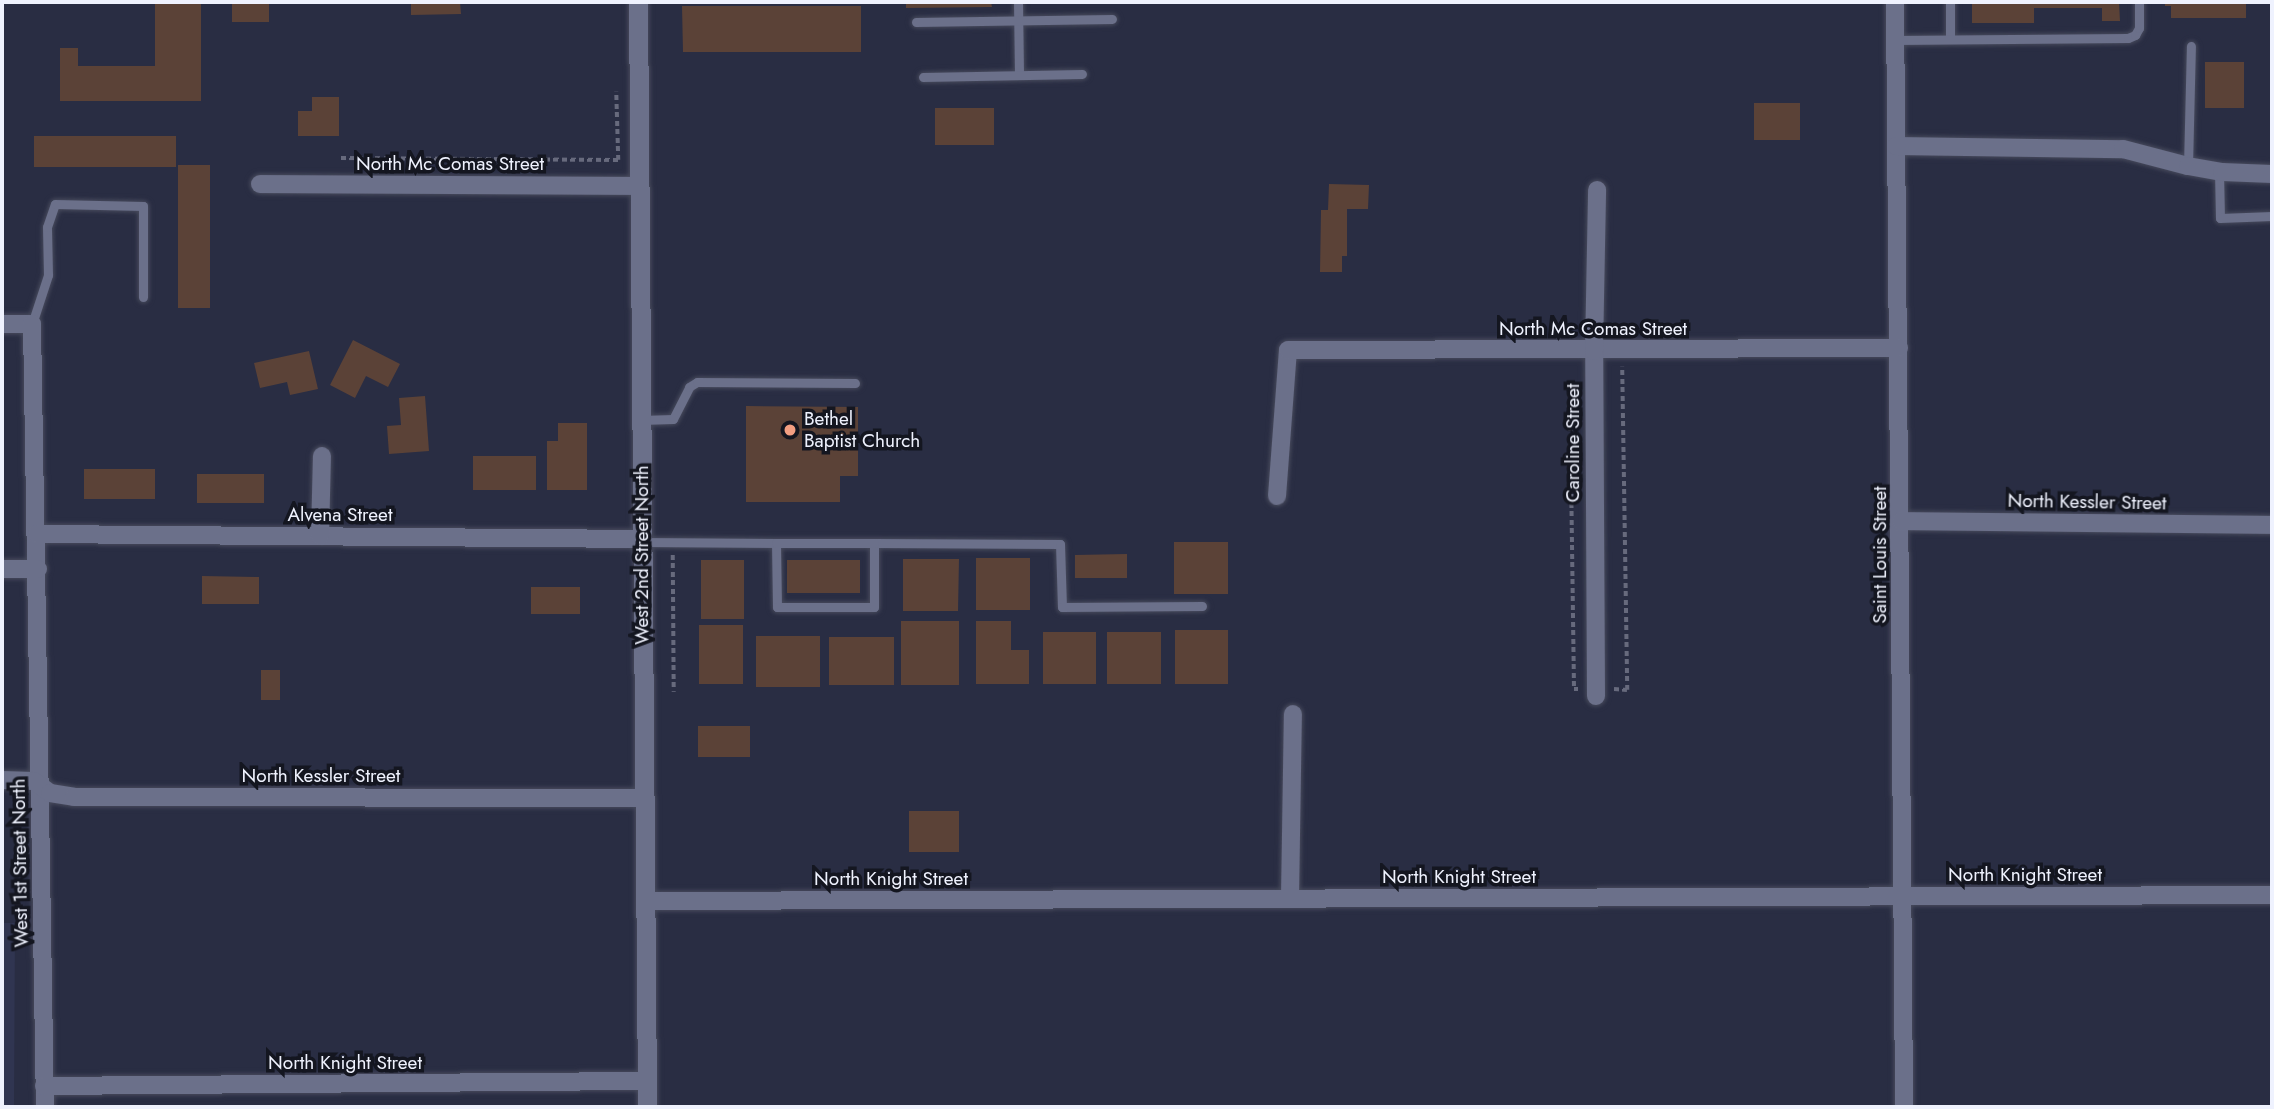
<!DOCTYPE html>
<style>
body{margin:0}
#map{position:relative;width:2274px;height:1109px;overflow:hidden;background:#292d43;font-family:Jost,sans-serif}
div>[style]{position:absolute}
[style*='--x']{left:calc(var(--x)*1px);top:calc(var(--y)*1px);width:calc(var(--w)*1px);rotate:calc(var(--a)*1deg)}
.built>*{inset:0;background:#303551}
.building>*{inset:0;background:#5b4237}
.path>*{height:3.5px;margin-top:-1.75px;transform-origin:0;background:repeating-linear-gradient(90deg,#676a7d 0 5px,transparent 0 8.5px)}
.roads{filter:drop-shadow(0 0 2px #474a5c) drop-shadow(0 0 2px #474a5c)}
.service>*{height:9px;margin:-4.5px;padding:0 4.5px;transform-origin:4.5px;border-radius:4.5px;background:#6b708a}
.minor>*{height:18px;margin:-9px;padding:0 9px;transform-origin:9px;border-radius:9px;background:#6b708a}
.tertiary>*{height:19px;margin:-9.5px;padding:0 9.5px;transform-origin:9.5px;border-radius:9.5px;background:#6b708a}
.dots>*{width:19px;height:19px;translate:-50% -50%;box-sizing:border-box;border:4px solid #141620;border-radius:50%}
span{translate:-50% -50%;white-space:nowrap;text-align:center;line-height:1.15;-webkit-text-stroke:7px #141620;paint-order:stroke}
.street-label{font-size:19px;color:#eff2fe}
.poi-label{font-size:19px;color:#eff2fe}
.left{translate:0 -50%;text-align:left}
.frame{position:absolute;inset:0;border:4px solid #eff2fe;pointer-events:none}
</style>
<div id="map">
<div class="built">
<i style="clip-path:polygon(2px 923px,15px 923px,14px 1107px,2px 1107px)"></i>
</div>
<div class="building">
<i style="clip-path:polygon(155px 2px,201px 2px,201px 101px,60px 101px,60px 48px,78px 48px,78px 66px,155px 66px)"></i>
<i style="clip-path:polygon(232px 2px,269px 2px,269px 22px,232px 22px)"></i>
<i style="clip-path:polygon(411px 2px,460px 2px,461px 14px,411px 15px)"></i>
<i style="clip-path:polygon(906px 2px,991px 2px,992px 7px,906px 8px)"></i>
<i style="clip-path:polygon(1972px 2px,2119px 2px,2120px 21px,2102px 21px,2102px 8px,2034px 8px,2034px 23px,1972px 23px)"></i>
<i style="clip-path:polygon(2165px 2px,2246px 2px,2246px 18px,2171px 18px,2171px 6px,2165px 6px)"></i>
<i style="clip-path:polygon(682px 6px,861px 6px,861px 52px,683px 52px)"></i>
<i style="clip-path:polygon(2205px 62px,2244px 62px,2244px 108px,2205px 108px)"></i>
<i style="clip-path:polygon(312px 97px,339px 97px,339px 136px,298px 136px,298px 111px,312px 111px)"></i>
<i style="clip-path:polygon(1754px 103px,1800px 103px,1800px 140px,1754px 140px)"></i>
<i style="clip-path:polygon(935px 108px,994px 108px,994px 145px,935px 145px)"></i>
<i style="clip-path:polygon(34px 136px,176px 136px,176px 167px,34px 167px)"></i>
<i style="clip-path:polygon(178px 165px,210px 165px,210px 308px,178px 308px)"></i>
<i style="clip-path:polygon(1329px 184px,1369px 185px,1368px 209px,1347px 209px,1347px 256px,1342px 256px,1342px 272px,1320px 272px,1321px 210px,1328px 210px)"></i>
<i style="clip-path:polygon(353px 340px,400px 364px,388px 387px,366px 376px,355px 398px,330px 385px)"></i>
<i style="clip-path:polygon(309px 351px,318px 389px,290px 395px,287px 382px,260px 388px,254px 363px)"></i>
<i style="clip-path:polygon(425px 396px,429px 451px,389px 454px,387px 426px,401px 425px,399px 398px)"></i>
<i style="clip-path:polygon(746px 406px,858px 407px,858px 476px,840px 476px,840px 502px,746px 502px)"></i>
<i style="clip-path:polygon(558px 423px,587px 423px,587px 490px,547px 490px,547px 441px,558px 441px)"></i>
<i style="clip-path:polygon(473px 456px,536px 456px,536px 490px,473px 490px)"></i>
<i style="clip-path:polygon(84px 469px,155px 469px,155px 499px,84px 499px)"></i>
<i style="clip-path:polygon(197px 474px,264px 474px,264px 503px,197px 503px)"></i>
<i style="clip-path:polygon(1174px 542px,1228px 542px,1228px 594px,1174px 594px)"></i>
<i style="clip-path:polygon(1127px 554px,1127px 578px,1075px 578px,1075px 555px)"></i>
<i style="clip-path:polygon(976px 558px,1030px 558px,1030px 610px,976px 610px)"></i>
<i style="clip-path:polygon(903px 559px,959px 559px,958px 611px,903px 611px)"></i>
<i style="clip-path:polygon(701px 560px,744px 560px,744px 619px,701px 619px)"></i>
<i style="clip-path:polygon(787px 560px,860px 560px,860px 593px,787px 593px)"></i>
<i style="clip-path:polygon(202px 576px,259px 577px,259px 604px,202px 604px)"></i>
<i style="clip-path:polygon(531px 587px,580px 587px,580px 614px,531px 614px)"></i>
<i style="clip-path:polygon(901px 621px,959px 621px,959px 685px,901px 685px)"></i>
<i style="clip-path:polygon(976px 621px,1011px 621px,1011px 650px,1029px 650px,1029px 684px,976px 684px)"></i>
<i style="clip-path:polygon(699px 625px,743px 625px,743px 684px,699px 684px)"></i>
<i style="clip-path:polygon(1175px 630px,1228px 630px,1228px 684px,1175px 684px)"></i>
<i style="clip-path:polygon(1043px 632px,1096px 632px,1096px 684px,1043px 684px)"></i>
<i style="clip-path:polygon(1107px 632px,1161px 632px,1161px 684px,1107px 684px)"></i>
<i style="clip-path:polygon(756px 636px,820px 636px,820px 687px,756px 687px)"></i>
<i style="clip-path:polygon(829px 637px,894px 637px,894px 685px,829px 685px)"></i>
<i style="clip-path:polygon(261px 670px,280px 670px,280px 700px,261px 700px)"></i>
<i style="clip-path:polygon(698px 726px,750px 726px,750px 757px,698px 757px)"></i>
<i style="clip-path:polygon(909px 811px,959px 811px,959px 852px,909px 852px)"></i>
</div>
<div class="path">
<i style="--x:341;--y:158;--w:277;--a:0.4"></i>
<i style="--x:618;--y:160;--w:68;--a:-91.7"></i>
<i style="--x:1570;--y:384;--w:305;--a:89.2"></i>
<i style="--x:1574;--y:689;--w:4;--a:0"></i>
<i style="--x:673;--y:555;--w:137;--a:89.6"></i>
<i style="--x:1614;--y:689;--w:13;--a:4"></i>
<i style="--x:1627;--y:690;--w:323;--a:-90.9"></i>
</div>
<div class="roads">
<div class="service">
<i style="--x:1018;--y:2;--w:73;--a:89.2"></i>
<i style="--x:1950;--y:2;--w:37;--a:90"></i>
<i style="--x:916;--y:22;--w:196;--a:-0.9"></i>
<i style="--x:1895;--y:40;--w:233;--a:-0.5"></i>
<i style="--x:2128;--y:38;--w:8;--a:-23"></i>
<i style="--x:2135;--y:35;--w:8;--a:-60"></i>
<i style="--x:2139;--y:28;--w:26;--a:-90"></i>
<i style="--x:923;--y:77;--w:159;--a:-1.1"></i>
<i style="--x:2188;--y:166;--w:120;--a:-88.6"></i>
<i style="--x:2219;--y:171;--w:47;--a:88.8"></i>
<i style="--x:2220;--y:218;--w:52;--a:-2.2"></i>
<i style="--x:32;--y:324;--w:52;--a:-71.9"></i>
<i style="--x:48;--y:275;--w:48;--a:-91.2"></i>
<i style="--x:47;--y:227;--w:24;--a:-71"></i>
<i style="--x:55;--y:204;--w:88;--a:1.3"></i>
<i style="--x:143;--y:206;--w:91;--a:90"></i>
<i style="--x:641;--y:420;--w:32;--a:-2"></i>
<i style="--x:673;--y:419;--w:36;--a:-63"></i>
<i style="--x:689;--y:387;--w:9;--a:-32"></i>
<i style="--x:697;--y:382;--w:158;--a:0.4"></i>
<i style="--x:642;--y:542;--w:134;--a:0.4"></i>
<i style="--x:776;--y:543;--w:64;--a:89.1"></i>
<i style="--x:777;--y:607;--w:97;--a:0"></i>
<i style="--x:874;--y:607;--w:64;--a:-90"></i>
<i style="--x:874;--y:543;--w:186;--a:0.3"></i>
<i style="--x:1060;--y:544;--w:63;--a:88.2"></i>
<i style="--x:1062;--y:607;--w:140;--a:-0.4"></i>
<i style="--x:776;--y:543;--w:98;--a:0"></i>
</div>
<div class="minor">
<i style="--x:1895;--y:2;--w:1105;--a:89.53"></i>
<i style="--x:1896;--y:146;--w:227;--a:0.8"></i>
<i style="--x:2123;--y:149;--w:67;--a:14.7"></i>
<i style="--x:2188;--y:166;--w:35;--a:10"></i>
<i style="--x:2222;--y:172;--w:50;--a:2.3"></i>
<i style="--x:260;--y:184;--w:380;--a:0.3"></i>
<i style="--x:2;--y:324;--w:30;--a:0"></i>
<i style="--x:32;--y:324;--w:783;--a:89.05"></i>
<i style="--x:1277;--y:496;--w:146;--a:-85.7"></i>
<i style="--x:1288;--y:350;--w:611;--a:-0.19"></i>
<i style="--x:1901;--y:521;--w:371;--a:0.6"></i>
<i style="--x:37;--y:534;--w:605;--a:0.47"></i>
<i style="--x:320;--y:536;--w:80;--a:-88.6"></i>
<i style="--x:2;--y:569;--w:36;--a:0"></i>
<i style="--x:1596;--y:696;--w:345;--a:-90.3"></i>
<i style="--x:1594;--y:351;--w:161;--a:-88.9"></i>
<i style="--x:2;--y:780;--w:32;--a:2"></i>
<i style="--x:34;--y:781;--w:20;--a:37"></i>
<i style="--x:50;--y:793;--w:24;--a:9"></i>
<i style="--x:74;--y:797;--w:570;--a:0.1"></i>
<i style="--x:1290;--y:898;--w:184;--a:-89.1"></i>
<i style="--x:645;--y:901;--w:1627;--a:-0.21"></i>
<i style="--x:44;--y:1086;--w:603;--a:-0.48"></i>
</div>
<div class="tertiary">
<i style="--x:638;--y:2;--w:1105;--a:89.53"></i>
</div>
</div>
<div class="dots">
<i style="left:790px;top:430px;background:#f39f82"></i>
</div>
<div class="street-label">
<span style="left:450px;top:164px">North Mc Comas Street</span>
<span style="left:1593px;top:329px">North Mc Comas Street</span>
<span style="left:1573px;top:443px;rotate:-90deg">Caroline Street</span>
<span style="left:2087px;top:502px;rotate:1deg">North Kessler Street</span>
<span style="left:340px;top:515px">Alvena Street</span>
<span style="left:642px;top:555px;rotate:-90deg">West 2nd Street North</span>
<span style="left:1880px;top:555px;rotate:-90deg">Saint Louis Street</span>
<span style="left:321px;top:776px">North Kessler Street</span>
<span style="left:20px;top:863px;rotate:-91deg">West 1st Street North</span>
<span style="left:2025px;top:875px">North Knight Street</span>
<span style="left:1459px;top:877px">North Knight Street</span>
<span style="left:891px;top:879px">North Knight Street</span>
<span style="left:345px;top:1063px">North Knight Street</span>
</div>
<div class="poi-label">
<span class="left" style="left:804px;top:430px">Bethel<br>Baptist Church</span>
</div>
<div class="frame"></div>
</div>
